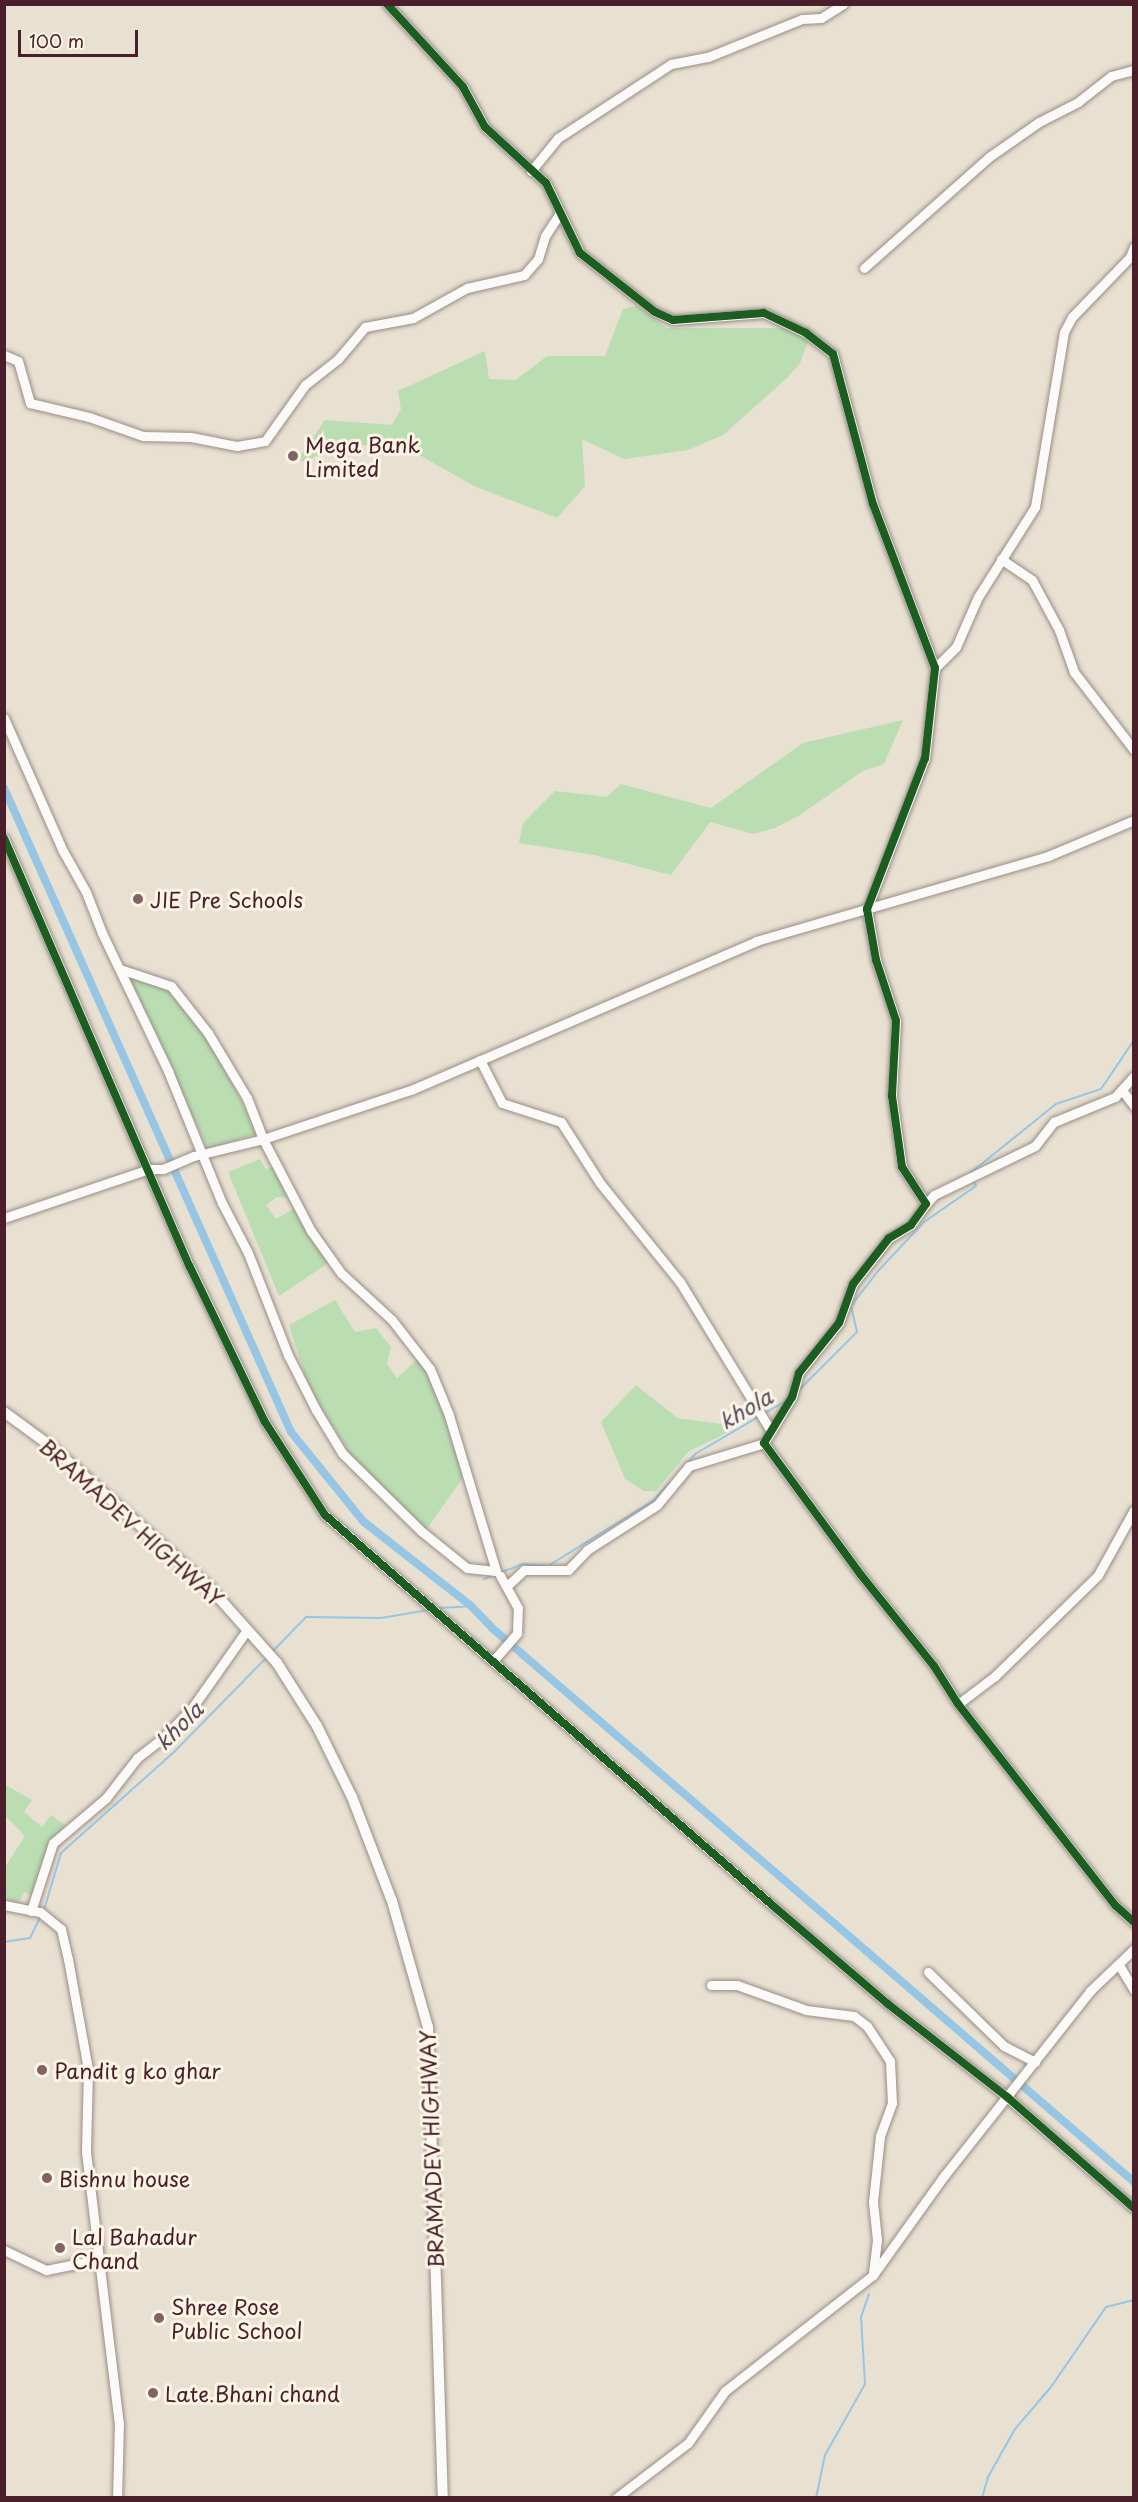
<!DOCTYPE html>
<style>
body{margin:0}
#map{position:relative;width:1138px;height:2502px;overflow:hidden;background:#e8e0d1;font-family:"Playpen Sans",sans-serif}
div>[style]{position:absolute}
[style*='--x']{left:calc(var(--x)*1px);top:calc(var(--y)*1px);width:calc(var(--w)*1px);rotate:calc(var(--a)*1deg)}
.green>*{inset:0;background:#badeb2}
.stream>*{height:2px;margin:-1px;padding:0 1px;transform-origin:1px;border-radius:1px;background:#97c6e4}
.canal>*{height:8px;margin:-4px;padding:0 4px;transform-origin:4px;border-radius:4px;background:#97c6e4}
.roads{filter:drop-shadow(0 0 2px #988d87) drop-shadow(0 0 2px #988d87)}
.minor>*{height:9px;margin:-4.5px;padding:0 4.5px;transform-origin:4.5px;border-radius:4.5px;background:#fcfaf8}
.tertiary>*{height:10px;margin:-5px;padding:0 5px;transform-origin:5px;border-radius:5px;background:#fcfaf8}
.cycleway>*{height:8px;margin:-4px;padding:0 4px;transform-origin:4px;border-radius:4px;background:#1b5e20}
.dots>*{width:16px;height:16px;translate:-50% -50%;box-sizing:border-box;border:3px solid #fcf5e5;border-radius:50%}
span{translate:-50% -50%;white-space:nowrap;text-align:center;line-height:1.15;-webkit-text-stroke:6px #fcf5e5;paint-order:stroke}
.poi-label{font-size:21px;color:#4a1f2b}
.left{translate:0 -50%;text-align:left}
.street-label{font-size:21px;color:#4a1f2b}
.water-label{font-size:22px;color:#574e65;font-style:italic}
.frame{position:absolute;inset:0;border:6px solid #4a1f2b;pointer-events:none}
.scale{position:absolute;left:18px;top:30px;width:120px;height:27px;box-sizing:border-box;border:3px solid #4a1f2b;border-top:0;padding-left:8px;font-size:18px;line-height:21px;white-space:nowrap;color:#4a1f2b;-webkit-text-stroke:4px #fcf5e5;paint-order:stroke}
</style>
<div id="map">
<div class="green">
<i style="clip-path:polygon(636px 306px,667px 328px,784px 328px,808px 341px,800px 363px,788px 377px,723px 435px,688px 450px,624px 459px,582px 439px,585px 486px,557px 518px,474px 486px,409px 449px,339px 443px,309px 460px,302px 462px,299px 458px,325px 420px,392px 425px,401px 409px,398px 391px,485px 351px,489px 379px,516px 380px,547px 356px,605px 356px,623px 309px)"></i>
<i style="clip-path:polygon(903px 720px,884px 764px,863px 771px,800px 815px,775px 828px,753px 834px,710px 822px,671px 875px,594px 855px,519px 843px,523px 823px,555px 791px,607px 797px,621px 784px,711px 808px,803px 743px)"></i>
<i style="clip-path:polygon(126px 971px,170px 988px,212px 1045px,258px 1133px,208px 1149px)"></i>
<i style="clip-path:polygon(260px 1159px,266px 1170px,275px 1165px,290px 1198px,277px 1197px,266px 1205px,276px 1219px,295px 1208px,328px 1263px,279px 1296px,228px 1172px)"></i>
<i style="clip-path:polygon(335px 1300px,355px 1332px,376px 1328px,391px 1347px,387px 1364px,397px 1378px,418px 1359px,439px 1395px,466px 1473px,426px 1530px,353px 1458px,309px 1388px,289px 1325px)"></i>
<i style="clip-path:polygon(636px 1385px,677px 1418px,728px 1425px,731px 1431px,689px 1451px,656px 1491px,644px 1491px,625px 1479px,601px 1422px)"></i>
<i style="clip-path:polygon(4px 1784px,32px 1800px,24px 1812px,42px 1827px,51px 1815px,65px 1825px,53px 1841px,33px 1897px,25px 1892px,18px 1903px,5px 1898px,5px 1867px,25px 1836px,5px 1816px)"></i>
</div>
<div class="stream">
<i style="--x:969;--y:1174;--w:112;--a:-38.8"></i>
<i style="--x:1056;--y:1104;--w:47;--a:-18.4"></i>
<i style="--x:1101;--y:1089;--w:59;--a:-56"></i>
<i style="--x:797;--y:1392;--w:85;--a:-45"></i>
<i style="--x:857;--y:1332;--w:27;--a:-103"></i>
<i style="--x:851;--y:1306;--w:44;--a:-52.4"></i>
<i style="--x:878;--y:1271;--w:67;--a:-46.8"></i>
<i style="--x:924;--y:1222;--w:63;--a:-34.7"></i>
<i style="--x:976;--y:1186;--w:8;--a:-120"></i>
<i style="--x:765;--y:1413;--w:24;--a:-30"></i>
<i style="--x:687;--y:1463;--w:12;--a:-48"></i>
<i style="--x:695;--y:1454;--w:75;--a:-30.3"></i>
<i style="--x:502;--y:1572;--w:22;--a:-21"></i>
<i style="--x:523;--y:1564;--w:25;--a:5"></i>
<i style="--x:548;--y:1566;--w:123;--a:-31.8"></i>
<i style="--x:653;--y:1501;--w:24;--a:-48"></i>
<i style="--x:484;--y:1579;--w:13;--a:-23"></i>
<i style="--x:438;--y:1608;--w:33;--a:-3"></i>
<i style="--x:272;--y:1652;--w:49;--a:-45.8"></i>
<i style="--x:306;--y:1617;--w:75;--a:0.8"></i>
<i style="--x:381;--y:1618;--w:48;--a:-9.7"></i>
<i style="--x:44;--y:1910;--w:59;--a:-73.4"></i>
<i style="--x:61;--y:1853;--w:152;--a:-41.8"></i>
<i style="--x:174;--y:1752;--w:134;--a:-45.6"></i>
<i style="--x:4;--y:1942;--w:26;--a:-9"></i>
<i style="--x:30;--y:1938;--w:25;--a:-64"></i>
<i style="--x:816;--y:2498;--w:44;--a:-78.2"></i>
<i style="--x:825;--y:2455;--w:81;--a:-60.6"></i>
<i style="--x:865;--y:2384;--w:67;--a:-93.4"></i>
<i style="--x:861;--y:2317;--w:24;--a:-71"></i>
<i style="--x:982;--y:2498;--w:22;--a:-74"></i>
<i style="--x:988;--y:2477;--w:55;--a:-60.6"></i>
<i style="--x:1015;--y:2429;--w:55;--a:-49.4"></i>
<i style="--x:1051;--y:2387;--w:97;--a:-55.5"></i>
<i style="--x:1106;--y:2307;--w:29;--a:-14"></i>
</div>
<div class="canal">
<i style="--x:4;--y:788;--w:705;--a:65.98"></i>
<i style="--x:291;--y:1432;--w:116;--a:51"></i>
<i style="--x:364;--y:1522;--w:136;--a:38.1"></i>
<i style="--x:471;--y:1606;--w:30;--a:46"></i>
<i style="--x:492;--y:1628;--w:848;--a:40.79"></i>
</div>
<div class="roads">
<div class="minor">
<i style="--x:387;--y:4;--w:113;--a:47.5"></i>
<i style="--x:463;--y:87;--w:46;--a:61.2"></i>
<i style="--x:485;--y:127;--w:83;--a:42.6"></i>
<i style="--x:546;--y:183;--w:78;--a:64.1"></i>
<i style="--x:580;--y:253;--w:95;--a:38.2"></i>
<i style="--x:655;--y:312;--w:20;--a:24"></i>
<i style="--x:673;--y:320;--w:91;--a:-4.4"></i>
<i style="--x:764;--y:313;--w:47;--a:25.5"></i>
<i style="--x:806;--y:333;--w:34;--a:38"></i>
<i style="--x:833;--y:354;--w:155;--a:75.1"></i>
<i style="--x:873;--y:504;--w:175;--a:69.3"></i>
<i style="--x:935;--y:668;--w:91;--a:96.3"></i>
<i style="--x:925;--y:758;--w:162;--a:111"></i>
<i style="--x:867;--y:909;--w:52;--a:80"></i>
<i style="--x:876;--y:960;--w:64;--a:71.8"></i>
<i style="--x:896;--y:1021;--w:75;--a:93.1"></i>
<i style="--x:892;--y:1096;--w:72;--a:82"></i>
<i style="--x:902;--y:1167;--w:44;--a:57"></i>
<i style="--x:926;--y:1204;--w:26;--a:126"></i>
<i style="--x:911;--y:1225;--w:26;--a:149"></i>
<i style="--x:889;--y:1238;--w:58;--a:128"></i>
<i style="--x:853;--y:1284;--w:41;--a:109.7"></i>
<i style="--x:839;--y:1323;--w:64;--a:128.7"></i>
<i style="--x:799;--y:1373;--w:25;--a:106"></i>
<i style="--x:792;--y:1397;--w:54;--a:121.3"></i>
<i style="--x:764;--y:1443;--w:164;--a:53.7"></i>
<i style="--x:861;--y:1575;--w:117;--a:51.3"></i>
<i style="--x:934;--y:1666;--w:45;--a:57.7"></i>
<i style="--x:958;--y:1704;--w:256;--a:52"></i>
<i style="--x:1116;--y:1906;--w:24;--a:42"></i>
<i style="--x:531;--y:171;--w:43;--a:-50.7"></i>
<i style="--x:558;--y:138;--w:135;--a:-33.2"></i>
<i style="--x:671;--y:64;--w:38;--a:-11"></i>
<i style="--x:708;--y:57;--w:101;--a:-22"></i>
<i style="--x:802;--y:19;--w:19;--a:-3"></i>
<i style="--x:821;--y:18;--w:26;--a:-32"></i>
<i style="--x:864;--y:268;--w:167;--a:-41.6"></i>
<i style="--x:989;--y:157;--w:61;--a:-35"></i>
<i style="--x:1039;--y:122;--w:44;--a:-27.1"></i>
<i style="--x:1078;--y:102;--w:42;--a:-38.2"></i>
<i style="--x:1111;--y:76;--w:24;--a:-15"></i>
<i style="--x:4;--y:355;--w:15;--a:23"></i>
<i style="--x:18;--y:361;--w:44;--a:74.1"></i>
<i style="--x:30;--y:403;--w:61;--a:13.3"></i>
<i style="--x:89;--y:417;--w:57;--a:19.4"></i>
<i style="--x:143;--y:436;--w:48;--a:1.2"></i>
<i style="--x:191;--y:437;--w:47;--a:11.1"></i>
<i style="--x:237;--y:446;--w:28;--a:-10"></i>
<i style="--x:265;--y:441;--w:69;--a:-54.5"></i>
<i style="--x:305;--y:385;--w:42;--a:-38.2"></i>
<i style="--x:338;--y:359;--w:42;--a:-49.8"></i>
<i style="--x:365;--y:327;--w:49;--a:-10.6"></i>
<i style="--x:413;--y:318;--w:62;--a:-29.1"></i>
<i style="--x:467;--y:288;--w:58;--a:-12.8"></i>
<i style="--x:524;--y:275;--w:21;--a:-49"></i>
<i style="--x:538;--y:259;--w:24;--a:-73"></i>
<i style="--x:545;--y:236;--w:27;--a:-57"></i>
<i style="--x:1001;--y:559;--w:37;--a:34"></i>
<i style="--x:1032;--y:580;--w:57;--a:61.6"></i>
<i style="--x:1059;--y:630;--w:45;--a:70.3"></i>
<i style="--x:1074;--y:672;--w:98;--a:52.4"></i>
<i style="--x:935;--y:668;--w:30;--a:-45"></i>
<i style="--x:956;--y:647;--w:55;--a:-66.3"></i>
<i style="--x:978;--y:597;--w:107;--a:-57.7"></i>
<i style="--x:1035;--y:507;--w:177;--a:-80.6"></i>
<i style="--x:1064;--y:332;--w:17;--a:-62"></i>
<i style="--x:1072;--y:317;--w:83;--a:-46"></i>
<i style="--x:1130;--y:257;--w:11;--a:-68"></i>
<i style="--x:4;--y:718;--w:145;--a:66.1"></i>
<i style="--x:63;--y:851;--w:47;--a:60.7"></i>
<i style="--x:86;--y:892;--w:44;--a:68.7"></i>
<i style="--x:102;--y:933;--w:153;--a:64.4"></i>
<i style="--x:168;--y:1071;--w:143;--a:67.8"></i>
<i style="--x:222;--y:1203;--w:56;--a:62.5"></i>
<i style="--x:248;--y:1253;--w:110;--a:68.6"></i>
<i style="--x:288;--y:1355;--w:62;--a:63"></i>
<i style="--x:316;--y:1410;--w:50;--a:58.8"></i>
<i style="--x:342;--y:1453;--w:111;--a:44.6"></i>
<i style="--x:421;--y:1531;--w:59;--a:38.8"></i>
<i style="--x:467;--y:1568;--w:29;--a:6"></i>
<i style="--x:496;--y:1571;--w:163;--a:-106.8"></i>
<i style="--x:449;--y:1415;--w:50;--a:-112.4"></i>
<i style="--x:430;--y:1369;--w:62;--a:-127.8"></i>
<i style="--x:392;--y:1320;--w:69;--a:-137.3"></i>
<i style="--x:341;--y:1273;--w:52;--a:-125.5"></i>
<i style="--x:311;--y:1231;--w:104;--a:-117.6"></i>
<i style="--x:263;--y:1139;--w:44;--a:-111.3"></i>
<i style="--x:247;--y:1098;--w:76;--a:-121"></i>
<i style="--x:208;--y:1033;--w:60;--a:-128.2"></i>
<i style="--x:171;--y:986;--w:54;--a:-161.6"></i>
<i style="--x:4;--y:838;--w:468;--a:66.6"></i>
<i style="--x:190;--y:1267;--w:172;--a:64.2"></i>
<i style="--x:265;--y:1422;--w:111;--a:57.2"></i>
<i style="--x:325;--y:1515;--w:593;--a:41.1"></i>
<i style="--x:772;--y:1905;--w:153;--a:40.5"></i>
<i style="--x:888;--y:2004;--w:151;--a:38"></i>
<i style="--x:1007;--y:2097;--w:169;--a:41.2"></i>
<i style="--x:480;--y:1060;--w:48;--a:62.9"></i>
<i style="--x:502;--y:1103;--w:62;--a:17.9"></i>
<i style="--x:561;--y:1122;--w:72;--a:57.4"></i>
<i style="--x:600;--y:1183;--w:127;--a:51.1"></i>
<i style="--x:680;--y:1282;--w:175;--a:58.6"></i>
<i style="--x:1122;--y:1090;--w:20;--a:53"></i>
<i style="--x:926;--y:1204;--w:12;--a:-48"></i>
<i style="--x:934;--y:1195;--w:112;--a:-25.9"></i>
<i style="--x:1035;--y:1146;--w:31;--a:-52"></i>
<i style="--x:1054;--y:1122;--w:66;--a:-22.3"></i>
<i style="--x:1115;--y:1097;--w:28;--a:-48"></i>
<i style="--x:4;--y:1218;--w:153;--a:-18.7"></i>
<i style="--x:149;--y:1169;--w:14;--a:0"></i>
<i style="--x:163;--y:1169;--w:34;--a:-23"></i>
<i style="--x:194;--y:1156;--w:71;--a:-13.8"></i>
<i style="--x:263;--y:1139;--w:158;--a:-18.4"></i>
<i style="--x:413;--y:1089;--w:374;--a:-23.3"></i>
<i style="--x:756;--y:941;--w:304;--a:-16.2"></i>
<i style="--x:1048;--y:856;--w:93;--a:-22.7"></i>
<i style="--x:508;--y:1585;--w:22;--a:-43"></i>
<i style="--x:524;--y:1570;--w:44;--a:0"></i>
<i style="--x:568;--y:1570;--w:28;--a:-46"></i>
<i style="--x:587;--y:1550;--w:83;--a:-32.7"></i>
<i style="--x:657;--y:1505;--w:50;--a:-50.6"></i>
<i style="--x:689;--y:1466;--w:78;--a:-17"></i>
<i style="--x:493;--y:1661;--w:37;--a:-49"></i>
<i style="--x:517;--y:1633;--w:25;--a:-88"></i>
<i style="--x:518;--y:1608;--w:37;--a:-119"></i>
<i style="--x:958;--y:1704;--w:46;--a:-37.1"></i>
<i style="--x:995;--y:1676;--w:144;--a:-44.4"></i>
<i style="--x:1098;--y:1575;--w:74;--a:-61"></i>
<i style="--x:4;--y:1905;--w:37;--a:11"></i>
<i style="--x:40;--y:1912;--w:27;--a:39"></i>
<i style="--x:61;--y:1929;--w:31;--a:77"></i>
<i style="--x:68;--y:1959;--w:112;--a:79.7"></i>
<i style="--x:88;--y:2069;--w:83;--a:91.4"></i>
<i style="--x:86;--y:2152;--w:273;--a:83.1"></i>
<i style="--x:119;--y:2423;--w:75;--a:91.5"></i>
<i style="--x:31;--y:1911;--w:71;--a:-72.1"></i>
<i style="--x:53;--y:1843;--w:70;--a:-40.3"></i>
<i style="--x:106;--y:1798;--w:51;--a:-52.2"></i>
<i style="--x:137;--y:1758;--w:33;--a:-38"></i>
<i style="--x:163;--y:1738;--w:42;--a:-46"></i>
<i style="--x:192;--y:1708;--w:95;--a:-54.8"></i>
<i style="--x:1119;--y:1965;--w:29;--a:59"></i>
<i style="--x:928;--y:1972;--w:106;--a:44.2"></i>
<i style="--x:1004;--y:2046;--w:35;--a:27"></i>
<i style="--x:711;--y:1985;--w:26;--a:0"></i>
<i style="--x:737;--y:1985;--w:73;--a:19.9"></i>
<i style="--x:806;--y:2010;--w:48;--a:7.1"></i>
<i style="--x:854;--y:2016;--w:16;--a:38"></i>
<i style="--x:867;--y:2026;--w:42;--a:56.7"></i>
<i style="--x:890;--y:2061;--w:42;--a:87.3"></i>
<i style="--x:892;--y:2103;--w:35;--a:110"></i>
<i style="--x:880;--y:2136;--w:66;--a:96.1"></i>
<i style="--x:873;--y:2202;--w:38;--a:84"></i>
<i style="--x:877;--y:2240;--w:33;--a:97"></i>
<i style="--x:4;--y:2250;--w:47;--a:25.5"></i>
<i style="--x:46;--y:2270;--w:55;--a:-11.5"></i>
<i style="--x:616;--y:2498;--w:91;--a:-37.4"></i>
<i style="--x:688;--y:2443;--w:64;--a:-54.6"></i>
<i style="--x:725;--y:2391;--w:188;--a:-38.1"></i>
<i style="--x:873;--y:2275;--w:122;--a:-54.4"></i>
<i style="--x:944;--y:2176;--w:236;--a:-51.7"></i>
<i style="--x:1090;--y:1991;--w:61;--a:-43.7"></i>
</div>
<div class="tertiary">
<i style="--x:4;--y:1412;--w:61;--a:36.3"></i>
<i style="--x:53;--y:1448;--w:212;--a:41.7"></i>
<i style="--x:211;--y:1589;--w:99;--a:48.3"></i>
<i style="--x:277;--y:1663;--w:75;--a:57.6"></i>
<i style="--x:317;--y:1726;--w:79;--a:63.8"></i>
<i style="--x:352;--y:1797;--w:111;--a:69"></i>
<i style="--x:392;--y:1901;--w:131;--a:74.1"></i>
<i style="--x:428;--y:2027;--w:471;--a:88.2"></i>
</div>
</div>
<div class="cycleway">
<i style="--x:387;--y:4;--w:113;--a:47.5"></i>
<i style="--x:463;--y:87;--w:46;--a:61.2"></i>
<i style="--x:485;--y:127;--w:83;--a:42.6"></i>
<i style="--x:546;--y:183;--w:78;--a:64.1"></i>
<i style="--x:580;--y:253;--w:95;--a:38.2"></i>
<i style="--x:655;--y:312;--w:20;--a:24"></i>
<i style="--x:673;--y:320;--w:91;--a:-4.4"></i>
<i style="--x:764;--y:313;--w:47;--a:25.5"></i>
<i style="--x:806;--y:333;--w:34;--a:38"></i>
<i style="--x:833;--y:354;--w:155;--a:75.1"></i>
<i style="--x:873;--y:504;--w:175;--a:69.3"></i>
<i style="--x:935;--y:668;--w:91;--a:96.3"></i>
<i style="--x:925;--y:758;--w:162;--a:111"></i>
<i style="--x:867;--y:909;--w:52;--a:80"></i>
<i style="--x:876;--y:960;--w:64;--a:71.8"></i>
<i style="--x:896;--y:1021;--w:75;--a:93.1"></i>
<i style="--x:892;--y:1096;--w:72;--a:82"></i>
<i style="--x:902;--y:1167;--w:44;--a:57"></i>
<i style="--x:926;--y:1204;--w:26;--a:126"></i>
<i style="--x:911;--y:1225;--w:26;--a:149"></i>
<i style="--x:889;--y:1238;--w:58;--a:128"></i>
<i style="--x:853;--y:1284;--w:41;--a:109.7"></i>
<i style="--x:839;--y:1323;--w:64;--a:128.7"></i>
<i style="--x:799;--y:1373;--w:25;--a:106"></i>
<i style="--x:792;--y:1397;--w:54;--a:121.3"></i>
<i style="--x:764;--y:1443;--w:164;--a:53.7"></i>
<i style="--x:861;--y:1575;--w:117;--a:51.3"></i>
<i style="--x:934;--y:1666;--w:45;--a:57.7"></i>
<i style="--x:958;--y:1704;--w:256;--a:52"></i>
<i style="--x:1116;--y:1906;--w:24;--a:42"></i>
<i style="--x:4;--y:838;--w:468;--a:66.6"></i>
<i style="--x:190;--y:1267;--w:172;--a:64.2"></i>
<i style="--x:265;--y:1422;--w:111;--a:57.2"></i>
<i style="--x:325;--y:1515;--w:593;--a:41.1"></i>
<i style="--x:772;--y:1905;--w:153;--a:40.5"></i>
<i style="--x:888;--y:2004;--w:151;--a:38"></i>
<i style="--x:1007;--y:2097;--w:169;--a:41.2"></i>
</div>
<div class="dots">
<i style="left:293px;top:456px;background:#816365"></i>
<i style="left:138px;top:899px;background:#816365"></i>
<i style="left:42px;top:2070px;background:#816365"></i>
<i style="left:47px;top:2178px;background:#816365"></i>
<i style="left:60px;top:2248px;background:#816365"></i>
<i style="left:159px;top:2318px;background:#816365"></i>
<i style="left:153px;top:2393px;background:#816365"></i>
</div>
<div class="poi-label">
<span class="left" style="left:305px;top:456px">Mega Bank<br>Limited</span>
<span class="left" style="left:150px;top:899px">JIE Pre Schools</span>
<span class="left" style="left:54px;top:2070px">Pandit g ko ghar</span>
<span class="left" style="left:59px;top:2178px">Bishnu house</span>
<span class="left" style="left:72px;top:2248px">Lal Bahadur<br>Chand</span>
<span class="left" style="left:171px;top:2318px">Shree Rose<br>Public School</span>
<span class="left" style="left:165px;top:2393px">Late.Bhani chand</span>
</div>
<div class="street-label">
<span style="left:132px;top:1522px;rotate:42deg">BRAMADEV HIGHWAY</span>
<span style="left:431px;top:2149px;rotate:-92deg">BRAMADEV HIGHWAY</span>
</div>
<div class="water-label">
<span style="left:745px;top:1408px;rotate:-30deg">khola</span>
<span style="left:178px;top:1725px;rotate:-45deg">khola</span>
</div>
<div class="frame"></div>
<div class="scale">100 m</div>
</div>
